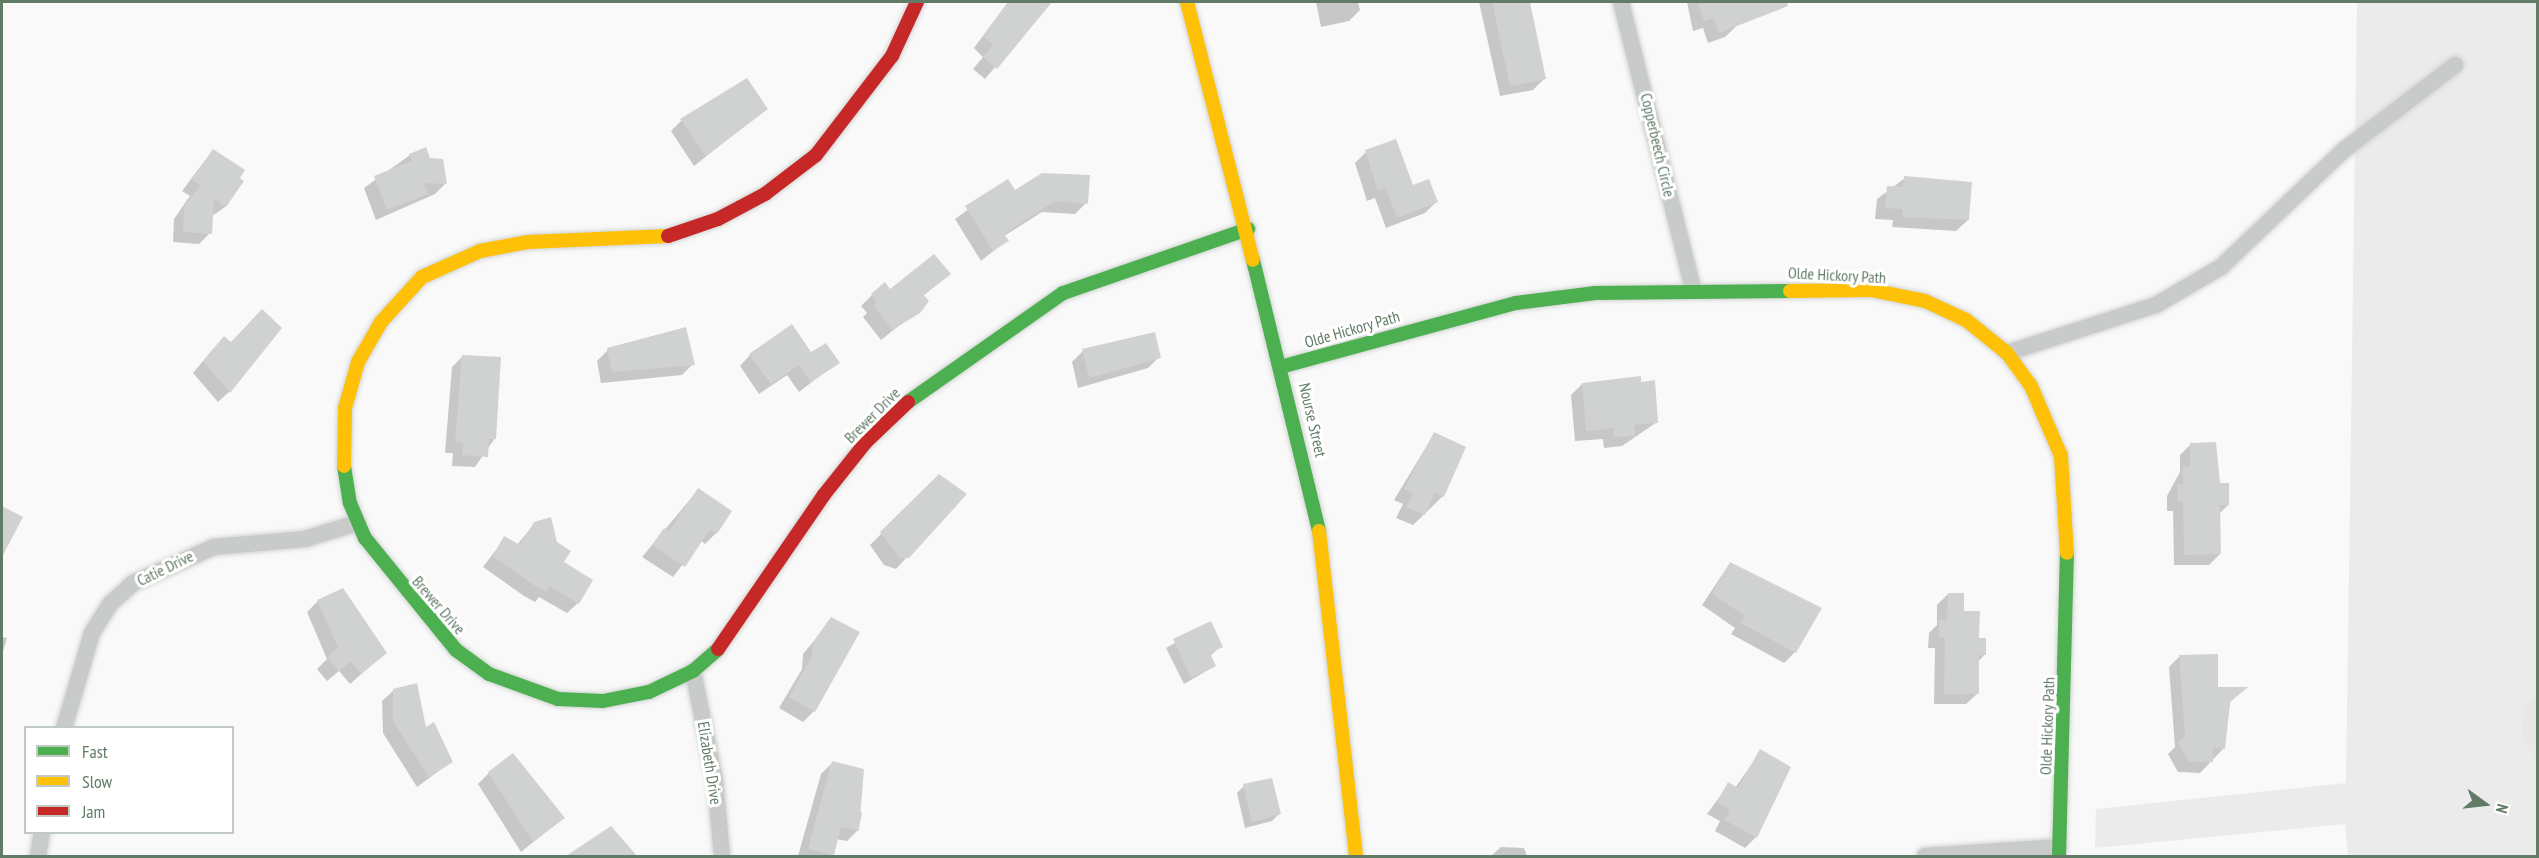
<!DOCTYPE html>
<style>
body{margin:0}
#map{position:relative;width:2539px;height:858px;overflow:hidden;background:#f9f9f9;font-family:"PT Sans Narrow",sans-serif}
div>[style]{position:absolute}
[style*='--x']{left:calc(var(--x)*1px);top:calc(var(--y)*1px);width:calc(var(--w)*1px);rotate:calc(var(--a)*1deg)}
.built>*{inset:0;background:#eaebea}
.green>*{inset:0;background:#eae8e6}
.shadow>*{inset:0;background:#0003}
.building>*{inset:0;background:#d0d2d1}
.roads{filter:drop-shadow(0 0 2px #d2d5d3) drop-shadow(0 0 2px #d2d5d3)}
.street>*{height:16px;margin:-8px;padding:0 8px;transform-origin:8px;border-radius:8px;background:#c8cbc9}
.fast>*{height:14px;margin:-7px;padding:0 7px;transform-origin:7px;border-radius:7px;background:#4caf50}
.slow>*{height:14px;margin:-7px;padding:0 7px;transform-origin:7px;border-radius:7px;background:#ffc107}
.jam>*{height:14px;margin:-7px;padding:0 7px;transform-origin:7px;border-radius:7px;background:#c62828}
span{translate:-50% -50%;white-space:nowrap;text-align:center;line-height:1.15;-webkit-text-stroke:6px #fff;paint-order:stroke}
.street-label{font-size:16px;color:#617b67}
.frame{position:absolute;inset:0;border:3px solid #617b67;pointer-events:none}
.legend{position:absolute;left:24px;top:726px;width:210px;height:108px;box-sizing:border-box;background:#fff;border:2px solid #c0cac2;margin:0;padding:8px 10px;list-style:none;font-size:18px;color:#617b67}
.legend li{display:flex;align-items:center;gap:12px;height:30px}
.legend b{width:30px;border:2px solid #c0cac2}
.north{position:absolute;left:2455px;top:774px;width:60px;height:60px;-webkit-text-stroke:4px #fff;paint-order:stroke;rotate:105deg;font-size:16px;font-weight:700;line-height:24px;text-align:center;color:#617b67}
.north::after{content:'';display:block;margin:auto;width:21px;height:27px;background:#617b67;clip-path:polygon(50% 0,100% 100%,50% 72%,0 100%)}
</style>
<div id="map">
<div class="built">
<i style="clip-path:polygon(2357px 2px,2537px 2px,2537px 856px,2348px 856px,2345px 824px,2095px 848px,2096px 809px,2346px 783px)"></i>
</div>
<div class="green">
<i style="clip-path:polygon(2537px 694px,2537px 759px,2526px 747px,2521px 728px,2525px 706px)"></i>
</div>
<div class="shadow">
<i style="clip-path:polygon(1008px 2px,1050px 2px,985px 79px,973px 69px,983px 57px,974px 48px)"></i>
<i style="clip-path:polygon(1316px 2px,1358px 2px,1360px 10px,1349px 21px,1321px 27px)"></i>
<i style="clip-path:polygon(1479px 2px,1529px 2px,1544px 79px,1533px 90px,1500px 96px)"></i>
<i style="clip-path:polygon(1687px 2px,1741px 2px,1746px 17px,1725px 37px,1708px 43px,1703px 28px,1693px 31px)"></i>
<i style="clip-path:polygon(766px 109px,694px 166px,671px 131px,681px 121px)"></i>
<i style="clip-path:polygon(213px 150px,243px 170px,225px 207px,212px 216px,210px 233px,199px 244px,173px 242px,174px 219px,190px 196px,182px 191px)"></i>
<i style="clip-path:polygon(1366px 152px,1436px 202px,1425px 213px,1386px 228px,1375px 198px,1367px 201px,1355px 163px)"></i>
<i style="clip-path:polygon(410px 155px,429px 159px,446px 183px,435px 194px,376px 220px,364px 188px)"></i>
<i style="clip-path:polygon(1905px 178px,1968px 220px,1956px 231px,1892px 227px,1893px 220px,1875px 219px,1877px 199px)"></i>
<i style="clip-path:polygon(1008px 181px,1015px 192px,1086px 203px,1075px 214px,1042px 212px,1004px 236px,1007px 240px,981px 261px,955px 219px)"></i>
<i style="clip-path:polygon(949px 274px,923px 296px,916px 312px,881px 340px,863px 317px,867px 313px,861px 306px,872px 295px)"></i>
<i style="clip-path:polygon(213px 349px,229px 392px,218px 402px,193px 373px)"></i>
<i style="clip-path:polygon(608px 350px,693px 364px,682px 375px,601px 383px,597px 361px)"></i>
<i style="clip-path:polygon(1083px 351px,1159px 357px,1148px 368px,1078px 388px,1072px 362px)"></i>
<i style="clip-path:polygon(750px 355px,811px 355px,838px 362px,799px 392px,787px 375px,759px 394px,740px 366px)"></i>
<i style="clip-path:polygon(463px 356px,495px 438px,475px 467px,452px 466px,453px 453px,445px 453px,452px 367px)"></i>
<i style="clip-path:polygon(1582px 384px,1657px 422px,1622px 446px,1604px 448px,1603px 439px,1575px 441px,1571px 395px)"></i>
<i style="clip-path:polygon(1434px 434px,1443px 496px,1413px 525px,1396px 518px,1403px 504px,1394px 500px)"></i>
<i style="clip-path:polygon(2191px 444px,2228px 505px,2219px 514px,2220px 554px,2209px 565px,2174px 565px,2173px 511px,2167px 511px,2167px 496px,2180px 472px,2180px 455px)"></i>
<i style="clip-path:polygon(939px 476px,907px 557px,896px 569px,884px 565px,870px 545px)"></i>
<i style="clip-path:polygon(698px 490px,716px 533px,705px 544px,701px 541px,673px 577px,642px 557px)"></i>
<i style="clip-path:polygon(2px 507px,21px 518px,2px 553px)"></i>
<i style="clip-path:polygon(535px 523px,562px 563px,578px 603px,567px 613px,539px 597px,535px 602px,524px 596px,483px 567px,505px 538px,517px 545px)"></i>
<i style="clip-path:polygon(1730px 563px,1795px 652px,1784px 663px,1731px 634px,1735px 628px,1702px 605px)"></i>
<i style="clip-path:polygon(1948px 594px,1985px 654px,1978px 662px,1978px 693px,1966px 704px,1934px 704px,1935px 648px,1928px 648px,1929px 633px,1937px 625px,1937px 605px)"></i>
<i style="clip-path:polygon(318px 601px,385px 653px,350px 684px,339px 671px,327px 681px,317px 669px,327px 659px,307px 612px)"></i>
<i style="clip-path:polygon(832px 619px,814px 711px,803px 722px,779px 708px,802px 669px,803px 654px)"></i>
<i style="clip-path:polygon(1210px 623px,1221px 646px,1210px 656px,1215px 666px,1184px 684px,1166px 648px)"></i>
<i style="clip-path:polygon(2px 637px,7px 638px,2px 655px)"></i>
<i style="clip-path:polygon(2180px 656px,2217px 689px,2232px 689px,2224px 748px,2200px 773px,2178px 772px,2168px 754px,2175px 747px,2169px 667px)"></i>
<i style="clip-path:polygon(394px 690px,451px 762px,417px 787px,383px 733px,382px 701px)"></i>
<i style="clip-path:polygon(1761px 751px,1789px 767px,1756px 837px,1745px 848px,1715px 831px,1720px 821px,1707px 814px,1729px 784px,1735px 788px)"></i>
<i style="clip-path:polygon(832px 763px,856px 811px,862px 813px,858px 830px,847px 841px,836px 839px,831px 856px,798px 856px,821px 774px)"></i>
<i style="clip-path:polygon(489px 773px,563px 818px,521px 852px,478px 784px)"></i>
<i style="clip-path:polygon(1244px 786px,1279px 814px,1272px 821px,1245px 828px,1237px 793px)"></i>
<i style="clip-path:polygon(1501px 847px,1524px 848px,1527px 856px,1491px 856px)"></i>
<i style="clip-path:polygon(580px 849px,635px 855px,572px 856px)"></i>
</div>
<div class="building">
<i style="clip-path:polygon(1008px 2px,1052px 2px,997px 69px,983px 57px,993px 45px,983px 36px)"></i>
<i style="clip-path:polygon(1492px 2px,1530px 2px,1546px 79px,1510px 86px)"></i>
<i style="clip-path:polygon(1698px 2px,1787px 2px,1788px 6px,1719px 33px,1714px 18px,1704px 21px)"></i>
<i style="clip-path:polygon(747px 78px,768px 109px,706px 156px,680px 119px)"></i>
<i style="clip-path:polygon(1396px 139px,1413px 185px,1429px 179px,1438px 202px,1397px 218px,1386px 188px,1378px 191px,1365px 150px)"></i>
<i style="clip-path:polygon(426px 147px,430px 158px,443px 159px,447px 184px,423px 183px,428px 194px,387px 210px,374px 176px,412px 161px,409px 154px)"></i>
<i style="clip-path:polygon(213px 149px,245px 170px,240px 178px,244px 181px,226px 207px,214px 199px,212px 234px,183px 232px,184px 207px,200px 185px,192px 180px)"></i>
<i style="clip-path:polygon(1042px 173px,1090px 175px,1088px 204px,1055px 201px,1004px 234px,1009px 241px,993px 251px,965px 206px,1008px 179px,1015px 190px)"></i>
<i style="clip-path:polygon(1904px 176px,1972px 182px,1969px 220px,1902px 217px,1903px 209px,1885px 208px,1887px 186px,1903px 187px)"></i>
<i style="clip-path:polygon(934px 254px,951px 274px,924px 295px,929px 301px,920px 313px,892px 330px,873px 305px,877px 302px,871px 294px,885px 282px,890px 289px)"></i>
<i style="clip-path:polygon(262px 309px,282px 328px,230px 393px,203px 361px,224px 336px,231px 342px)"></i>
<i style="clip-path:polygon(792px 324px,811px 352px,826px 343px,840px 363px,811px 382px,799px 365px,771px 384px,749px 354px)"></i>
<i style="clip-path:polygon(686px 327px,695px 365px,612px 372px,607px 348px)"></i>
<i style="clip-path:polygon(1155px 332px,1161px 358px,1089px 378px,1082px 349px)"></i>
<i style="clip-path:polygon(462px 355px,501px 357px,496px 439px,489px 439px,488px 457px,462px 455px,463px 443px,455px 442px)"></i>
<i style="clip-path:polygon(1641px 376px,1641px 382px,1655px 380px,1658px 423px,1634px 425px,1635px 436px,1614px 437px,1614px 428px,1586px 431px,1582px 383px)"></i>
<i style="clip-path:polygon(1434px 432px,1466px 447px,1444px 497px,1435px 493px,1425px 515px,1406px 507px,1413px 493px,1404px 489px)"></i>
<i style="clip-path:polygon(2216px 442px,2220px 483px,2229px 483px,2229px 505px,2220px 505px,2221px 554px,2184px 555px,2183px 501px,2178px 501px,2177px 484px,2183px 484px,2183px 467px,2190px 467px,2190px 443px)"></i>
<i style="clip-path:polygon(939px 474px,967px 494px,909px 558px,900px 558px,880px 532px)"></i>
<i style="clip-path:polygon(698px 488px,732px 511px,717px 534px,710px 529px,685px 567px,652px 545px,664px 528px,669px 531px)"></i>
<i style="clip-path:polygon(2px 506px,23px 517px,2px 557px)"></i>
<i style="clip-path:polygon(551px 517px,557px 542px,571px 551px,564px 562px,593px 580px,579px 604px,550px 586px,546px 592px,535px 586px,493px 556px,504px 536px,520px 545px,534px 522px)"></i>
<i style="clip-path:polygon(1730px 562px,1822px 608px,1796px 653px,1741px 623px,1745px 616px,1712px 594px)"></i>
<i style="clip-path:polygon(343px 588px,387px 653px,361px 674px,351px 661px,339px 671px,327px 657px,338px 648px,317px 600px)"></i>
<i style="clip-path:polygon(1948px 593px,1964px 593px,1964px 611px,1980px 611px,1979px 638px,1986px 638px,1986px 655px,1979px 655px,1979px 694px,1944px 694px,1945px 638px,1939px 637px,1939px 620px,1947px 621px)"></i>
<i style="clip-path:polygon(831px 617px,860px 632px,815px 712px,789px 697px,812px 656px,813px 642px)"></i>
<i style="clip-path:polygon(1211px 621px,1223px 647px,1210px 653px,1216px 666px,1191px 678px,1173px 639px)"></i>
<i style="clip-path:polygon(2218px 654px,2218px 687px,2248px 687px,2230px 702px,2225px 749px,2213px 748px,2213px 762px,2189px 762px,2178px 742px,2185px 736px,2179px 655px)"></i>
<i style="clip-path:polygon(417px 683px,426px 727px,434px 722px,453px 762px,429px 777px,393px 721px,393px 689px)"></i>
<i style="clip-path:polygon(1760px 749px,1791px 767px,1757px 838px,1725px 820px,1730px 810px,1717px 802px,1728px 782px,1738px 788px)"></i>
<i style="clip-path:polygon(513px 753px,565px 818px,533px 842px,488px 772px)"></i>
<i style="clip-path:polygon(832px 761px,864px 769px,859px 831px,841px 827px,834px 855px,808px 849px)"></i>
<i style="clip-path:polygon(1272px 778px,1281px 814px,1252px 822px,1243px 784px)"></i>
<i style="clip-path:polygon(611px 826px,637px 856px,566px 856px)"></i>
</div>
<div class="roads">
<div class="street">
<i style="--x:1621;--y:2;--w:295;--a:75.9"></i>
<i style="--x:2007;--y:353;--w:157;--a:-17.9"></i>
<i style="--x:2156;--y:305;--w:75;--a:-30.3"></i>
<i style="--x:2221;--y:267;--w:170;--a:-43.6"></i>
<i style="--x:2344;--y:150;--w:140;--a:-37.4"></i>
<i style="--x:693;--y:671;--w:111;--a:78.6"></i>
<i style="--x:715;--y:780;--w:76;--a:84.7"></i>
<i style="--x:64;--y:728;--w:99;--a:-73.6"></i>
<i style="--x:92;--y:633;--w:34;--a:-58"></i>
<i style="--x:110;--y:604;--w:31;--a:-42"></i>
<i style="--x:133;--y:583;--w:89;--a:-24"></i>
<i style="--x:214;--y:547;--w:91;--a:-5"></i>
<i style="--x:305;--y:539;--w:54;--a:-17.1"></i>
<i style="--x:38;--y:856;--w:24;--a:-81"></i>
<i style="--x:1925;--y:856;--w:134;--a:-3.8"></i>
</div>
<div class="fast">
<i style="--x:1253;--y:260;--w:279;--a:76.3"></i>
<i style="--x:1284;--y:366;--w:240;--a:-15.2"></i>
<i style="--x:1516;--y:303;--w:80;--a:-7.2"></i>
<i style="--x:1595;--y:293;--w:195;--a:-0.6"></i>
<i style="--x:908;--y:402;--w:189;--a:-35.1"></i>
<i style="--x:1063;--y:293;--w:196;--a:-19.1"></i>
<i style="--x:344;--y:466;--w:37;--a:81"></i>
<i style="--x:350;--y:503;--w:38;--a:67"></i>
<i style="--x:365;--y:538;--w:144;--a:50.9"></i>
<i style="--x:456;--y:650;--w:41;--a:36"></i>
<i style="--x:489;--y:674;--w:73;--a:19.9"></i>
<i style="--x:558;--y:699;--w:45;--a:2.5"></i>
<i style="--x:603;--y:701;--w:47;--a:-11.1"></i>
<i style="--x:649;--y:692;--w:49;--a:-25.5"></i>
<i style="--x:693;--y:671;--w:33;--a:-41"></i>
<i style="--x:2059;--y:856;--w:303;--a:-88.5"></i>
</div>
<div class="slow">
<i style="--x:1187;--y:2;--w:266;--a:75.7"></i>
<i style="--x:1790;--y:291;--w:81;--a:-0.7"></i>
<i style="--x:1871;--y:290;--w:55;--a:11.5"></i>
<i style="--x:1925;--y:301;--w:45;--a:24.9"></i>
<i style="--x:1966;--y:320;--w:53;--a:38.8"></i>
<i style="--x:2007;--y:353;--w:41;--a:54"></i>
<i style="--x:2031;--y:386;--w:76;--a:66.8"></i>
<i style="--x:2061;--y:456;--w:97;--a:86.5"></i>
<i style="--x:344;--y:466;--w:58;--a:-89"></i>
<i style="--x:345;--y:408;--w:48;--a:-74.2"></i>
<i style="--x:358;--y:362;--w:46;--a:-60.1"></i>
<i style="--x:381;--y:322;--w:61;--a:-47.7"></i>
<i style="--x:422;--y:277;--w:64;--a:-24.1"></i>
<i style="--x:480;--y:251;--w:49;--a:-10.6"></i>
<i style="--x:528;--y:242;--w:140;--a:-2.5"></i>
<i style="--x:1319;--y:531;--w:327;--a:83.5"></i>
</div>
<div class="jam">
<i style="--x:668;--y:236;--w:53;--a:-18.8"></i>
<i style="--x:718;--y:219;--w:53;--a:-28"></i>
<i style="--x:765;--y:194;--w:64;--a:-37.4"></i>
<i style="--x:816;--y:155;--w:125;--a:-52.5"></i>
<i style="--x:892;--y:56;--w:60;--a:-65.2"></i>
<i style="--x:718;--y:649;--w:186;--a:-55.5"></i>
<i style="--x:823;--y:496;--w:69;--a:-51.5"></i>
<i style="--x:866;--y:442;--w:58;--a:-43.6"></i>
</div>
</div>
<div class="street-label">
<span style="left:1658px;top:145px;rotate:77deg">Copperbeech Circle</span>
<span style="left:1837px;top:275px;rotate:3deg">Olde Hickory Path</span>
<span style="left:1352px;top:329px;rotate:-16deg">Olde Hickory Path</span>
<span style="left:872px;top:415px;rotate:-45deg">Brewer Drive</span>
<span style="left:1313px;top:420px;rotate:77deg">Nourse Street</span>
<span style="left:165px;top:568px;rotate:-26deg">Catie Drive</span>
<span style="left:439px;top:605px;rotate:49deg">Brewer Drive</span>
<span style="left:2047px;top:726px;rotate:-88deg">Olde Hickory Path</span>
<span style="left:710px;top:763px;rotate:81deg">Elizabeth Drive</span>
</div>
<div class="frame"></div>
<ul class="legend">
<li><b style="height:8px;background:#4caf50"></b>Fast</li>
<li><b style="height:8px;background:#ffc107"></b>Slow</li>
<li><b style="height:8px;background:#c62828"></b>Jam</li>
</ul>
<div class="north">N</div>
</div>
